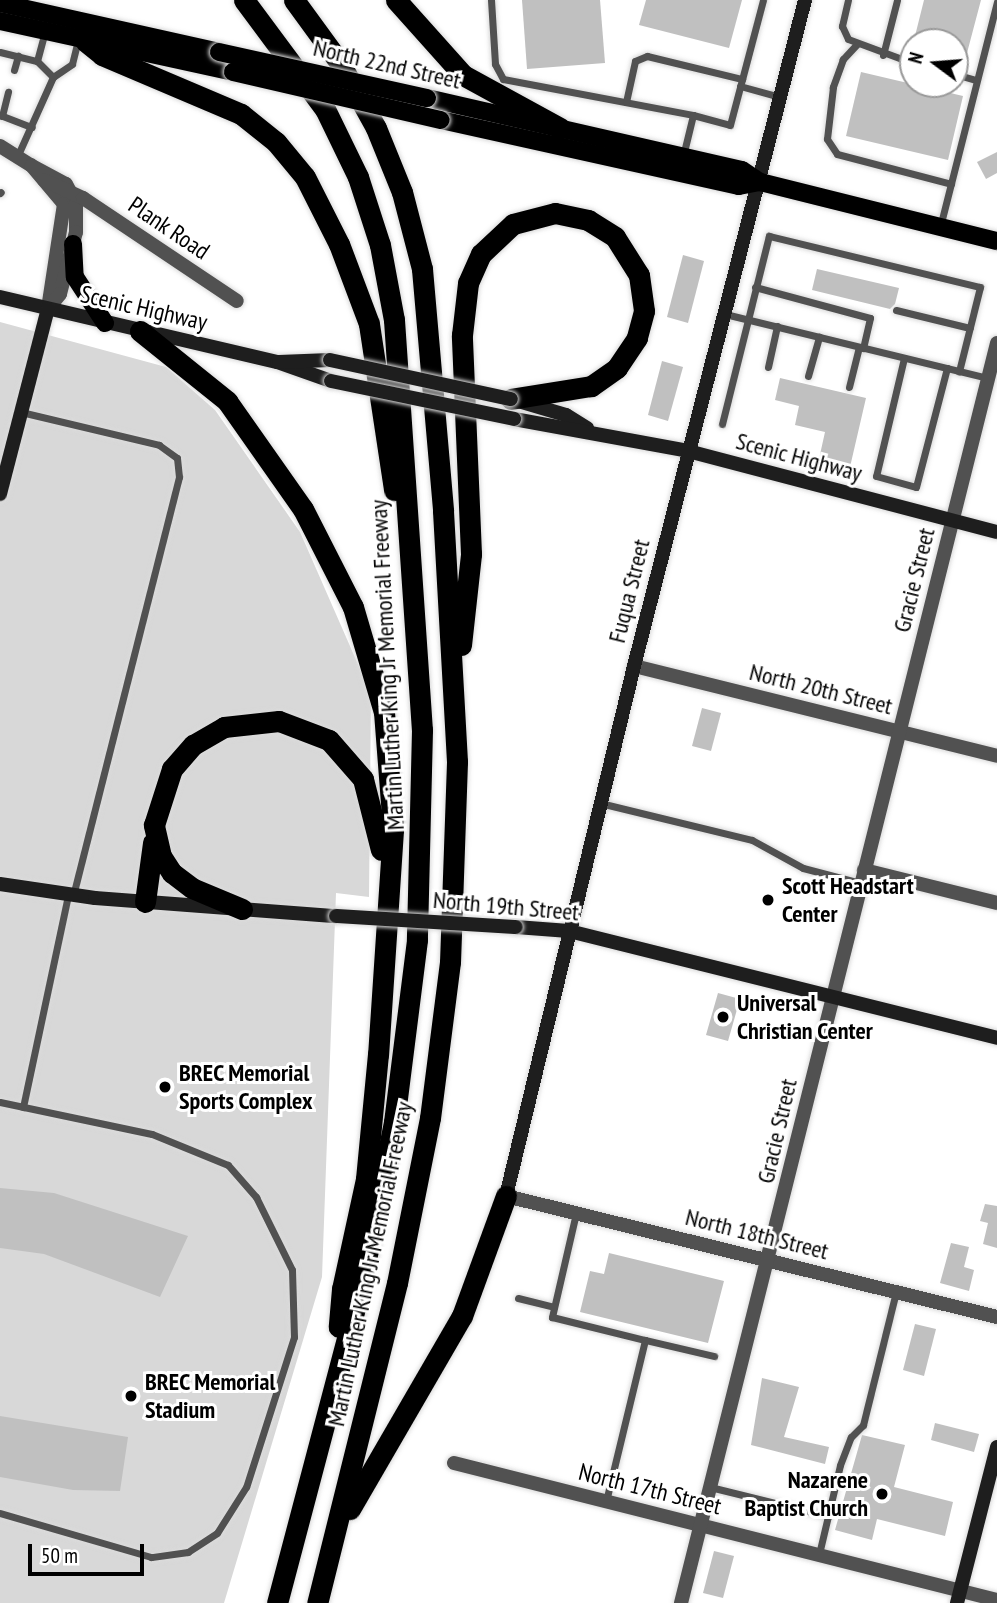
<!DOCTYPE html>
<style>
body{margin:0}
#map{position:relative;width:997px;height:1603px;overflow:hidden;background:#fff;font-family:"PT Sans Narrow",sans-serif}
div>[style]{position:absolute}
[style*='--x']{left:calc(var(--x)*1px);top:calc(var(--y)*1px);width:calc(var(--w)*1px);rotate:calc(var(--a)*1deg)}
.green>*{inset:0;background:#d8d8d8}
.building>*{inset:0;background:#c0c0c0}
.roads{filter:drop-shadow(0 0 2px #dbdbdb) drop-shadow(0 0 2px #dbdbdb)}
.lane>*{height:7px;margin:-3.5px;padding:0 3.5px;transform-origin:3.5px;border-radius:3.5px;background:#515151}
.street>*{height:14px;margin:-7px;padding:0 7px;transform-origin:7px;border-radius:7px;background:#515151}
.secondary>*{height:14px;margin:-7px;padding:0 7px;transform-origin:7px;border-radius:7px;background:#1e1e1e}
.primary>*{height:18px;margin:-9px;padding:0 9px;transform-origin:9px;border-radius:9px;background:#000}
.highway>*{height:21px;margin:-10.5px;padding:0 10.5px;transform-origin:10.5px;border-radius:10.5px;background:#000}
.bridges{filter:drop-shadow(0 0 2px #dbdbdb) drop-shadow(0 0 2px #dbdbdb)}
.secondary-bridge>*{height:14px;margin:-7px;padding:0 7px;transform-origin:7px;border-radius:7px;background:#1e1e1e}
.primary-bridge>*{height:18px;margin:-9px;padding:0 9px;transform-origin:9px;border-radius:9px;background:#000}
.dots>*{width:19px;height:19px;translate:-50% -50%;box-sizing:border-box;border:4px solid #fff;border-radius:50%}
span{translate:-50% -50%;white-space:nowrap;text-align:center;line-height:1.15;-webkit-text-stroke:6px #fff;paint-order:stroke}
.street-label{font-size:24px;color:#000}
.poi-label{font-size:24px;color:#000;font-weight:700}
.left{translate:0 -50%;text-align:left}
.right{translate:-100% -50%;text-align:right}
.north{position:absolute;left:899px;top:28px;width:70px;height:70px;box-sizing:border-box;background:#fff;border:2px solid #999;border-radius:50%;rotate:286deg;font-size:19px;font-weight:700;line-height:28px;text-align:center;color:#000}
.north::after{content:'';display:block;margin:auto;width:24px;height:32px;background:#000;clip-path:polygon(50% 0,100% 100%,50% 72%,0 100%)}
.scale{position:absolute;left:28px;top:1544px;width:116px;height:32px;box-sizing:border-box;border:4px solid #000;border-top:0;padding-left:9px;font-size:21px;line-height:24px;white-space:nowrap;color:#000;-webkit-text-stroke:5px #fff;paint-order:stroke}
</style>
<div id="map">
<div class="green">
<i style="clip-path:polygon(0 322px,166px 367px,215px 410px,300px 532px,371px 694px,369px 897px,336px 893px,322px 1277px,224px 1603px,0 1603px)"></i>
</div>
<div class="building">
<i style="clip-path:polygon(522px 0,600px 0,605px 63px,527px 69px)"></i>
<i style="clip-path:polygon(646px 0,742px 0,729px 48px,639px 25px)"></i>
<i style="clip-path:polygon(924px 0,981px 0,967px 53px,955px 50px,955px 42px,914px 40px)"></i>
<i style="clip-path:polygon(861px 72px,963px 96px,948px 160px,846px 136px)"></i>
<i style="clip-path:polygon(997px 152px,997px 173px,986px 179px,977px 162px)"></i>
<i style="clip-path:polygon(683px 255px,704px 261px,688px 323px,667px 317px)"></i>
<i style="clip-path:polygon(817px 269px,899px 288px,895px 304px,890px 309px,812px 290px)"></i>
<i style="clip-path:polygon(662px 361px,683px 367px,668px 421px,648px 415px)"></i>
<i style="clip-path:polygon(780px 378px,866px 398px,850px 467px,819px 459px,825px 432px,795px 425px,799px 406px,775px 400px)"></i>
<i style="clip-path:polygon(702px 708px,721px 713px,711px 751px,692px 746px)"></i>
<i style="clip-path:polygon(718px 993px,740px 999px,728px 1041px,706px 1035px)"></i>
<i style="clip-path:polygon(0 1188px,54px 1193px,188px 1236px,160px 1297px,44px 1254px,0 1248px)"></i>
<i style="clip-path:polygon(985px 1204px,997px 1206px,997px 1248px,983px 1244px,988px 1223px,980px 1221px)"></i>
<i style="clip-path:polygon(951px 1243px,969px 1247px,964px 1267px,974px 1270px,969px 1291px,940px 1283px)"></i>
<i style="clip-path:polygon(609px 1253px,724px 1281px,708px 1343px,580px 1312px,590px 1271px,604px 1274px)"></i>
<i style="clip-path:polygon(915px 1324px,936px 1329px,924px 1376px,903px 1370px)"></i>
<i style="clip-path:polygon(762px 1378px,799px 1387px,784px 1437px,829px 1447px,825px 1464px,751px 1445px)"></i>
<i style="clip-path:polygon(0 1416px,128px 1437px,120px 1491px,73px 1490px,0 1477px)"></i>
<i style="clip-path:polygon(935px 1423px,979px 1434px,974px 1452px,931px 1440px)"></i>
<i style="clip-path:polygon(862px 1435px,905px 1445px,894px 1487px,953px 1502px,945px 1536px,877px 1519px,872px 1540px,835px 1530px)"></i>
<i style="clip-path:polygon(714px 1551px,734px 1556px,723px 1598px,703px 1593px)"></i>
</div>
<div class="roads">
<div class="lane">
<i style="--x:491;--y:0;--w:64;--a:86.4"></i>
<i style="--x:495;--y:64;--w:17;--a:62"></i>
<i style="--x:503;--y:79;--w:193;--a:10.7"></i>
<i style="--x:693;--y:115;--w:42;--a:103.7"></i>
<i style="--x:848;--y:0;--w:27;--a:103"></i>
<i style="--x:842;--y:26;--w:14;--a:65"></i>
<i style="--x:848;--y:39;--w:69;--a:20.3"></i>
<i style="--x:857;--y:44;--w:21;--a:133"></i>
<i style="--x:843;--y:59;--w:30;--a:110"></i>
<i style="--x:833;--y:87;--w:52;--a:96.6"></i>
<i style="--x:827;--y:139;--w:18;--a:56"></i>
<i style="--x:837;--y:154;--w:118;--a:14.7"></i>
<i style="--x:0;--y:52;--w:38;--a:14"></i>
<i style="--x:37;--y:61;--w:31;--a:-75"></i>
<i style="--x:883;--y:55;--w:57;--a:-75.7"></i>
<i style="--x:14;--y:70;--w:15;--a:-74"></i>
<i style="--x:955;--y:74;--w:22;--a:16"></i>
<i style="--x:53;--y:77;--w:23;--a:-34"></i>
<i style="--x:72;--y:64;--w:25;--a:-76"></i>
<i style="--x:740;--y:86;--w:41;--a:15.4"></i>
<i style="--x:626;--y:102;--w:42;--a:-77.6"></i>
<i style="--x:635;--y:61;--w:13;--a:-23"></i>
<i style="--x:647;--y:56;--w:98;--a:13.6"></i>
<i style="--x:0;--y:115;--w:34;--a:21"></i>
<i style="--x:693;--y:115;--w:38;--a:15"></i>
<i style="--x:730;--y:125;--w:129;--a:-75.2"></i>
<i style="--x:2;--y:116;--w:25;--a:-76"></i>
<i style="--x:17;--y:157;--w:88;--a:-65.8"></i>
<i style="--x:53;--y:77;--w:23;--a:-135"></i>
<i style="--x:0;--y:193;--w:1;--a:-45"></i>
<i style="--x:940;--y:227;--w:233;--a:-75.8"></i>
<i style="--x:755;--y:287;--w:119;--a:15.1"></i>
<i style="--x:870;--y:318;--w:31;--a:103"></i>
<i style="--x:896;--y:310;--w:76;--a:13.7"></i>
<i style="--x:725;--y:314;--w:271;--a:13.7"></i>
<i style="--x:904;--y:358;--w:121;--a:103.3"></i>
<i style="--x:876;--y:476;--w:41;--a:15.4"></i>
<i style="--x:916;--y:487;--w:123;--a:-75.4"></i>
<i style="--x:768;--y:367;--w:42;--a:-77.6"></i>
<i style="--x:808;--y:376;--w:41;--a:-74.2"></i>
<i style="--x:849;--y:387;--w:41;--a:-76"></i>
<i style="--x:21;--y:412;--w:142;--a:13.4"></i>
<i style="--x:159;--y:445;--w:22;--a:36"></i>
<i style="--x:177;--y:458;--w:19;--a:84"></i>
<i style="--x:179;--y:477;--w:431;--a:104.2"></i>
<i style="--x:722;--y:424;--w:194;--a:-76"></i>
<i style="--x:769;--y:236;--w:217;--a:13.6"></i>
<i style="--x:980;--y:287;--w:87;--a:104"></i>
<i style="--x:600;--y:803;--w:156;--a:13.7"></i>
<i style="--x:752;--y:840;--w:58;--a:28.8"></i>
<i style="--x:803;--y:868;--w:60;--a:14.5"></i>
<i style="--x:0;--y:1102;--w:155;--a:11.9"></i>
<i style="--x:152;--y:1134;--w:82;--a:22.2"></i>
<i style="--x:228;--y:1165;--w:43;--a:48.8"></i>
<i style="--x:256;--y:1197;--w:81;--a:63.7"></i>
<i style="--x:292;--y:1270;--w:67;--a:88.3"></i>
<i style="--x:294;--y:1337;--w:157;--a:107.7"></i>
<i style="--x:246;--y:1487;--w:54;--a:122.2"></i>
<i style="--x:217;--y:1533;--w:35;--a:147"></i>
<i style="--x:188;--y:1552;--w:37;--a:172"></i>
<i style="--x:151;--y:1557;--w:157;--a:-163.8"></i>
<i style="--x:23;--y:1107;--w:217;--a:-78"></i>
<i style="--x:576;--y:1213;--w:107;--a:103"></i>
<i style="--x:552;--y:1317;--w:96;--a:13.9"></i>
<i style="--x:645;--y:1340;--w:166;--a:103.6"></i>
<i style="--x:518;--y:1298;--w:37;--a:14"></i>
<i style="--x:645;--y:1340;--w:71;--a:13.1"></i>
<i style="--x:710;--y:1487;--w:122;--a:13.8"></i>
<i style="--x:819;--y:1554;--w:91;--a:-76.7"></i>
<i style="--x:840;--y:1465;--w:30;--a:-69"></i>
<i style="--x:851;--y:1437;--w:17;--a:-45"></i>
<i style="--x:863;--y:1425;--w:137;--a:-76.1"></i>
</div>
<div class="street">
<i style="--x:0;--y:146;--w:36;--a:32"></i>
<i style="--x:31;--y:165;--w:51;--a:49.8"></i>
<i style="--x:64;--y:204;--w:106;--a:98.7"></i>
<i style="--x:32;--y:166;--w:38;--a:28"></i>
<i style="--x:66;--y:184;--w:21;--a:62"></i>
<i style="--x:76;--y:203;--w:29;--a:90"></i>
<i style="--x:76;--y:232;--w:64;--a:104.5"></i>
<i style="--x:60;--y:294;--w:19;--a:129"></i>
<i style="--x:44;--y:180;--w:43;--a:24.8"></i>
<i style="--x:83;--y:198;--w:185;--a:33.8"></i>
<i style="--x:634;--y:666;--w:374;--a:13.9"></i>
<i style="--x:864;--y:870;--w:137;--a:13.9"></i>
<i style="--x:506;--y:1196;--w:506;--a:13.84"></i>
<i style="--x:454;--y:1463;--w:560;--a:14.16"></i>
<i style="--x:681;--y:1603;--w:1299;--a:-75.92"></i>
</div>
<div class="secondary">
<i style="--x:0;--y:297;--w:285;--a:13.2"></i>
<i style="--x:277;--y:362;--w:57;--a:19.4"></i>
<i style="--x:279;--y:362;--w:51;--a:-2.2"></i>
<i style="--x:515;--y:400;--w:53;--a:16.4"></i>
<i style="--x:566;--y:415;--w:25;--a:32"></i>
<i style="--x:514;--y:419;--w:177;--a:10.4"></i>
<i style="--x:688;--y:451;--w:319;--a:14.7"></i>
<i style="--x:0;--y:494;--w:191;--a:-75.5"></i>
<i style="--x:0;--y:884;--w:96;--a:8.4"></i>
<i style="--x:95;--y:898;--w:242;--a:4.3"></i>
<i style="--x:516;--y:927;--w:53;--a:4.3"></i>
<i style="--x:569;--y:931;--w:441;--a:14"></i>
<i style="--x:506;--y:1196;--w:545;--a:-76.42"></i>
<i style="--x:634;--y:666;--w:688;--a:-75.6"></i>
<i style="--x:957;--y:1603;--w:161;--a:-75.6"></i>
</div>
<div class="primary">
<i style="--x:0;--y:3;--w:224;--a:12.6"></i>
<i style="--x:0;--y:21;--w:239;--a:12.3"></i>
<i style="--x:427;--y:98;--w:323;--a:12.9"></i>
<i style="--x:742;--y:170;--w:22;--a:34"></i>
<i style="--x:760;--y:182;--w:244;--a:14"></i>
<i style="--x:441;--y:120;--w:305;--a:12.5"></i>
<i style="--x:739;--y:186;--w:21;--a:-11"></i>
<i style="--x:73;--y:244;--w:33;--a:87"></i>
<i style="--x:75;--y:277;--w:55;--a:56.9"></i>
</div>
<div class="highway">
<i style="--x:244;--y:0;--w:136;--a:53.4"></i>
<i style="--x:325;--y:109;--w:76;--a:64.1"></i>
<i style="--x:358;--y:177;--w:71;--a:72.1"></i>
<i style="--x:380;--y:245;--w:76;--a:79.4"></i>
<i style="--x:394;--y:320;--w:411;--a:86.1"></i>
<i style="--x:422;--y:730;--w:210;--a:91.4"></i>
<i style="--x:417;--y:940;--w:183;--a:97.2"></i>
<i style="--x:394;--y:1122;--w:170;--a:101.5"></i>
<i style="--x:360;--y:1289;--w:325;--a:104.8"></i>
<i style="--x:294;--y:0;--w:78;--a:53.9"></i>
<i style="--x:340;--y:63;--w:74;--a:61"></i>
<i style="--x:376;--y:128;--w:69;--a:67.9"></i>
<i style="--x:402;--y:192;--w:80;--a:75.4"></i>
<i style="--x:422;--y:269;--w:243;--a:85"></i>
<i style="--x:443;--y:511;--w:251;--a:86.8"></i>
<i style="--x:457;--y:762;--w:200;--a:92"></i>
<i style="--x:450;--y:962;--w:157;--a:97.3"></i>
<i style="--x:430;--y:1118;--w:168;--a:101.3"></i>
<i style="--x:397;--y:1283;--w:330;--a:104"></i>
<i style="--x:396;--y:0;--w:101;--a:48.2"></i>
<i style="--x:463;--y:75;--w:111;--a:28.7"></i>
<i style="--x:85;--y:41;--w:22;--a:39"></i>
<i style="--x:102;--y:55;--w:151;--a:23"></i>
<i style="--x:241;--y:114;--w:45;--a:38.7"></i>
<i style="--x:276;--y:142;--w:45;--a:50.4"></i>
<i style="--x:305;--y:177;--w:75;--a:63.1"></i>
<i style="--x:339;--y:244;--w:85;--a:69.4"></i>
<i style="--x:369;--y:324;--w:168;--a:81.4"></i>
<i style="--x:140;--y:331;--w:112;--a:38.8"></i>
<i style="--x:227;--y:401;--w:132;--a:54.9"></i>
<i style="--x:303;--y:509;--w:110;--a:63"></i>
<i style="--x:353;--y:607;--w:109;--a:73.6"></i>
<i style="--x:384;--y:712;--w:118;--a:85.6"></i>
<i style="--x:393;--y:830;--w:225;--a:93.8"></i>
<i style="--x:378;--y:1054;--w:126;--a:95.5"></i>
<i style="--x:366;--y:1179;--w:113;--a:102.3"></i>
<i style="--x:342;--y:1289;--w:38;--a:95"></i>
<i style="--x:461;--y:645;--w:92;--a:-83.7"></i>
<i style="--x:471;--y:554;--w:219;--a:-92.4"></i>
<i style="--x:462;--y:335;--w:52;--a:-83.4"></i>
<i style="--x:468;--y:283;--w:32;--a:-66"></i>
<i style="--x:481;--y:254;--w:44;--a:-43.2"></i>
<i style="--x:513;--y:224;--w:43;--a:-14.7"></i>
<i style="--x:555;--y:213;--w:34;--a:12"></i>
<i style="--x:588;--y:220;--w:32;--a:32"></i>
<i style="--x:615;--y:237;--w:45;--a:57.7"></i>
<i style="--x:639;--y:275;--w:36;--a:82"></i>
<i style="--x:644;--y:311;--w:28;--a:105"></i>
<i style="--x:637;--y:338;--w:36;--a:124"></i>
<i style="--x:617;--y:368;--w:32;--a:145"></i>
<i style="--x:591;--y:386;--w:81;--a:170.8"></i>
<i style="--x:145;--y:902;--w:60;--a:-82.3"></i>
<i style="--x:242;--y:909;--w:54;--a:-157.2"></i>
<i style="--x:192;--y:888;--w:25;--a:-143"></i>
<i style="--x:172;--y:873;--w:20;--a:-123"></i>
<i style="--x:161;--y:856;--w:32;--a:-103"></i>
<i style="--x:154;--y:825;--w:59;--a:-72.2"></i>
<i style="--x:172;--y:769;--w:32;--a:-49"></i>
<i style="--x:193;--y:745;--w:36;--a:-30"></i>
<i style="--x:224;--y:727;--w:55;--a:-6.2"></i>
<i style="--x:279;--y:721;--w:53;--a:20.8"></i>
<i style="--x:329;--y:740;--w:52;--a:48.9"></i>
<i style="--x:363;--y:779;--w:73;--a:75.8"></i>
<i style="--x:350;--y:1509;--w:223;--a:-59.9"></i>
<i style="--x:462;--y:1316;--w:128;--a:-69.9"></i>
</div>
</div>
<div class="bridges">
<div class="secondary-bridge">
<i style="--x:330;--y:360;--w:185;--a:12.2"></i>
<i style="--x:331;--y:381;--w:187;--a:11.7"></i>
<i style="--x:336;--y:916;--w:180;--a:3.5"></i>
</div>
<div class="primary-bridge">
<i style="--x:219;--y:52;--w:213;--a:12.5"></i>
<i style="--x:233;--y:72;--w:213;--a:13"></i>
</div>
</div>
<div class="dots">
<i style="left:768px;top:900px;background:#000"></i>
<i style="left:723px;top:1017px;background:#000"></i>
<i style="left:165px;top:1087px;background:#000"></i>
<i style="left:131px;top:1396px;background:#000"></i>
<i style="left:882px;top:1494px;background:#000"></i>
</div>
<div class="street-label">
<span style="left:387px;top:64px;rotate:13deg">North 22nd Street</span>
<span style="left:169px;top:228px;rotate:34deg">Plank Road</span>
<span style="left:144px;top:308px;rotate:13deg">Scenic Highway</span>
<span style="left:799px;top:457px;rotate:15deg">Scenic Highway</span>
<span style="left:914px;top:580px;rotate:-76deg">Gracie Street</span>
<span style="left:629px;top:591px;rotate:-76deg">Fuqua Street</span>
<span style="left:387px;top:665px;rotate:-93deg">Martin Luther King Jr Memorial Freeway</span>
<span style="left:821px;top:689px;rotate:14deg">North 20th Street</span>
<span style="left:506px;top:906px;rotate:5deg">North 19th Street</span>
<span style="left:777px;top:1131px;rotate:-77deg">Gracie Street</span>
<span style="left:757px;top:1234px;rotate:14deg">North 18th Street</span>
<span style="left:370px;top:1264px;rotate:-78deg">Martin Luther King Jr Memorial Freeway</span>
<span style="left:650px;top:1489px;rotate:14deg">North 17th Street</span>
</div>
<div class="poi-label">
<span class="left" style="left:782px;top:900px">Scott Headstart<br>Center</span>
<span class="left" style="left:737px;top:1017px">Universal<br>Christian Center</span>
<span class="left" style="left:179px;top:1087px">BREC Memorial<br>Sports Complex</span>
<span class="left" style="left:145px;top:1396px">BREC Memorial<br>Stadium</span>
<span class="right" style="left:868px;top:1494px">Nazarene<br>Baptist Church</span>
</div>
<div class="north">N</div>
<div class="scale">50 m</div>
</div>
